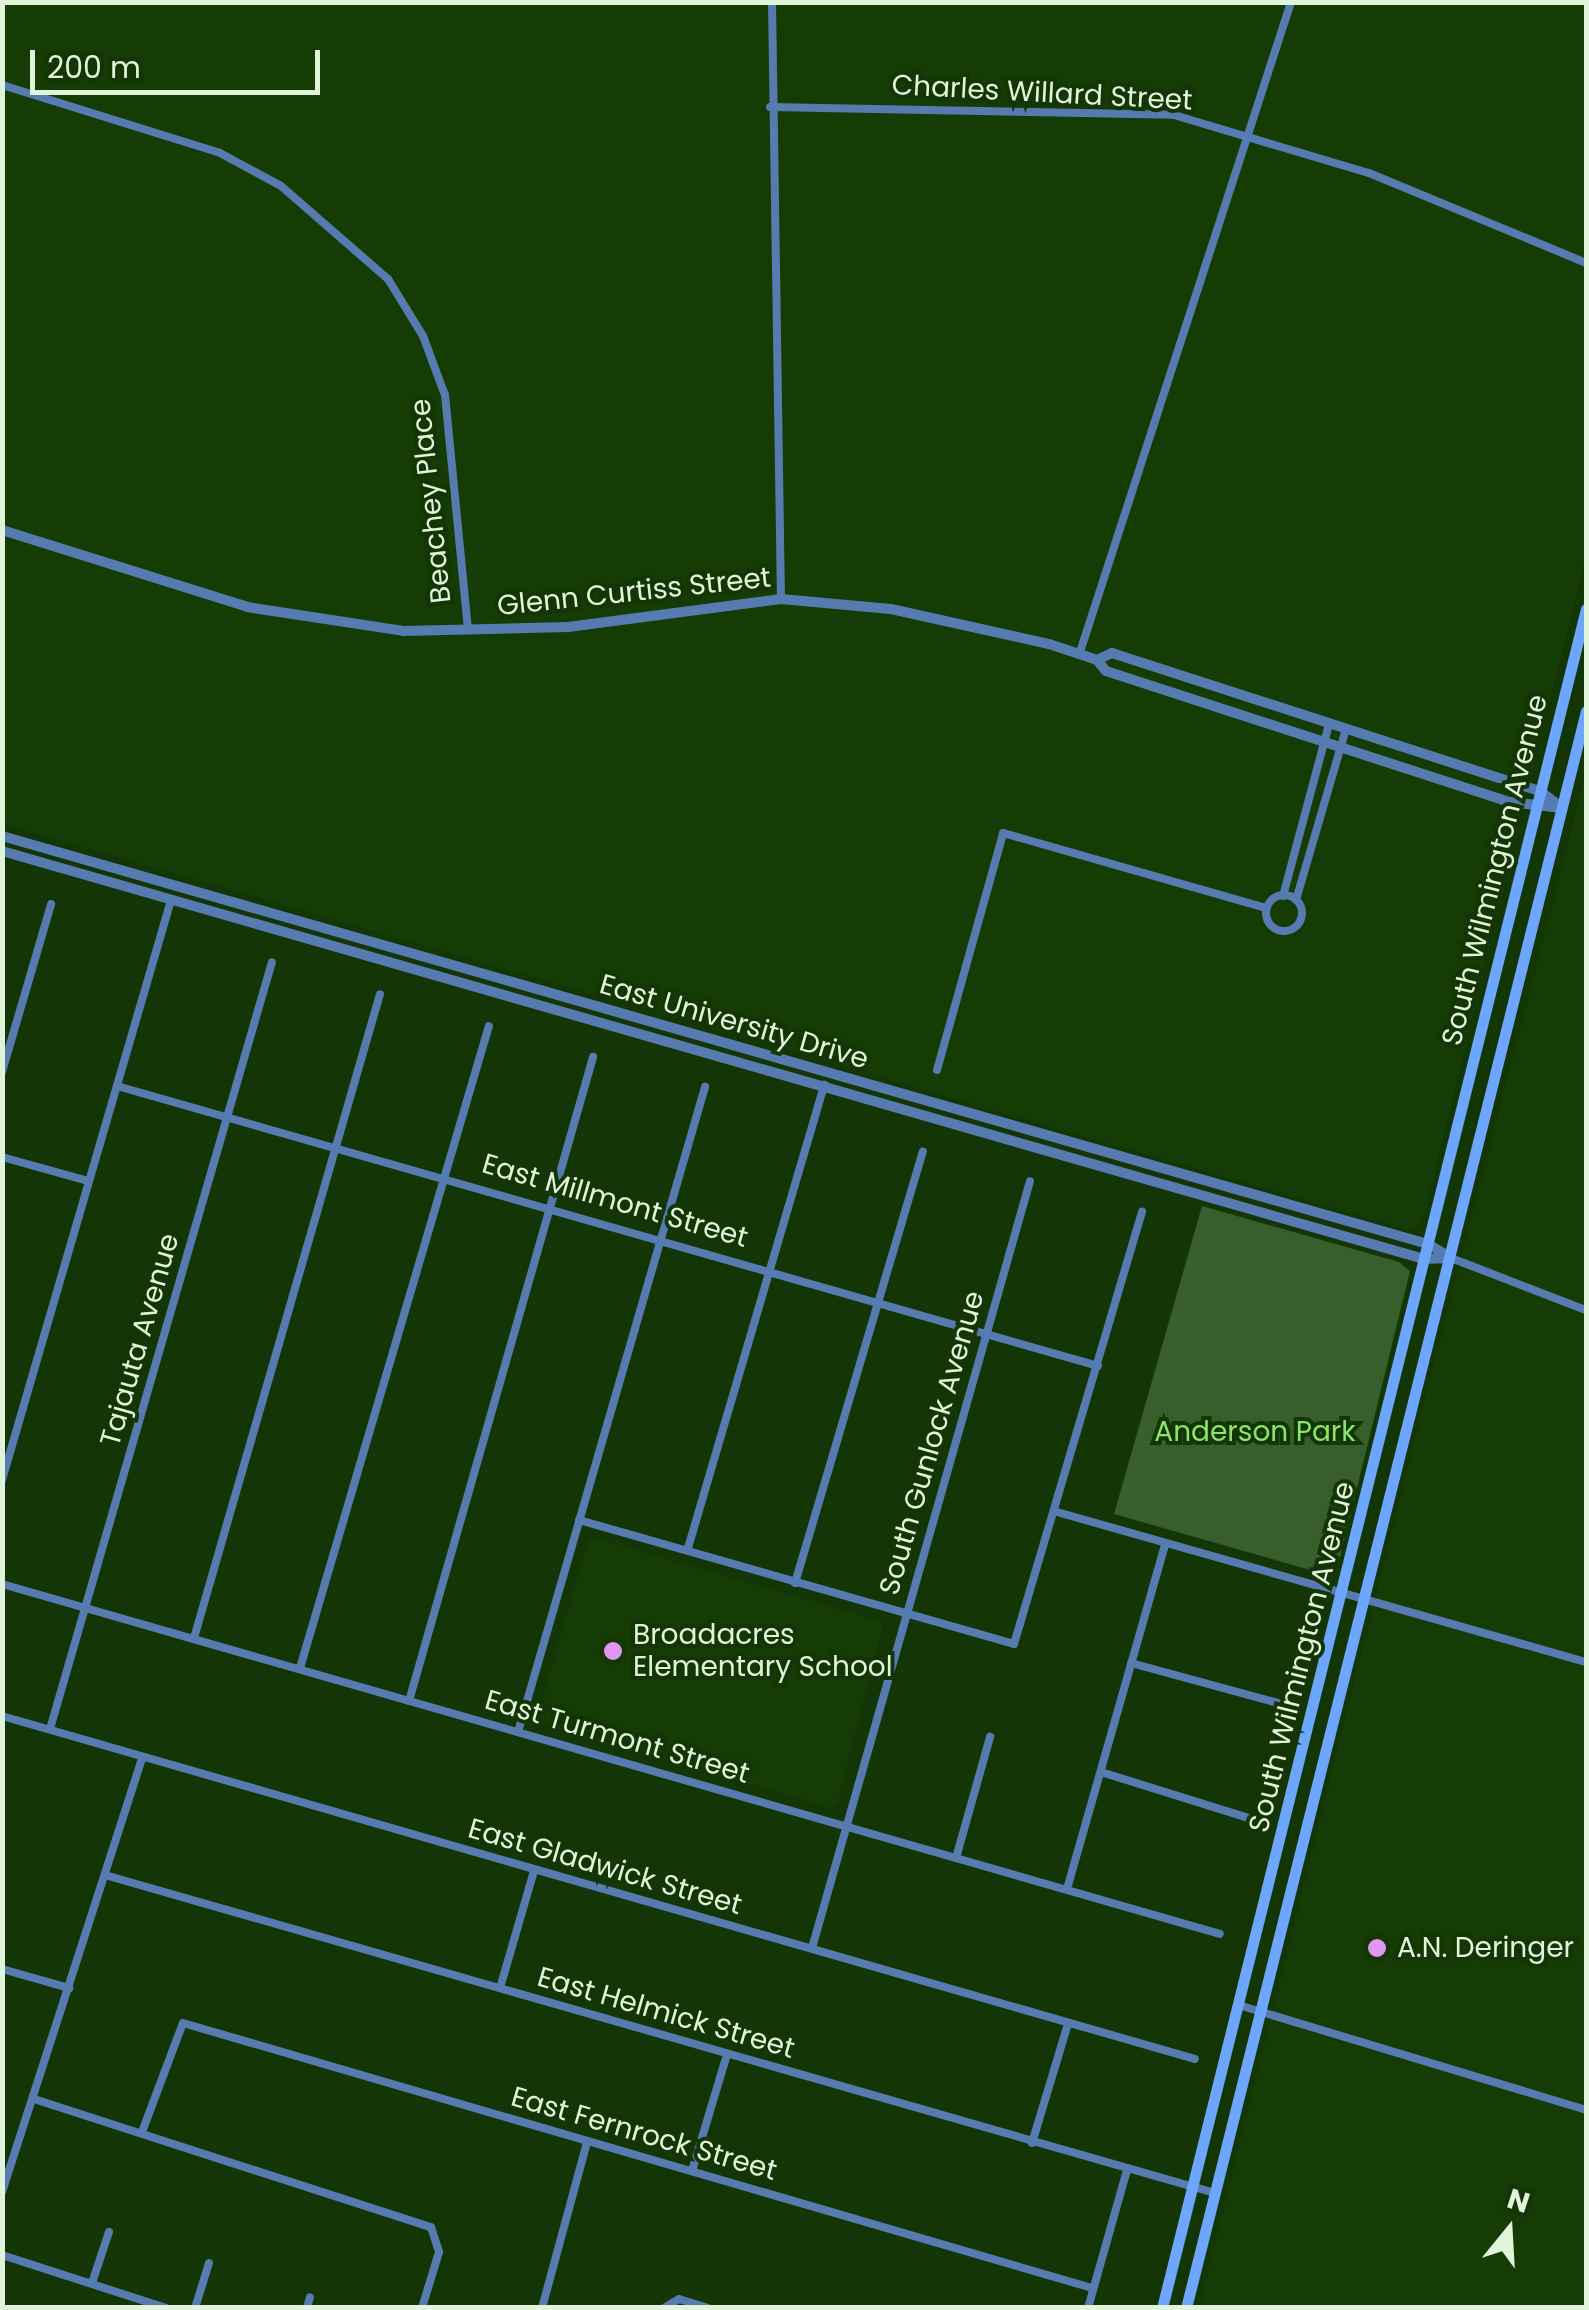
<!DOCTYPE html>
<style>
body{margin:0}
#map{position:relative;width:1589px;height:2310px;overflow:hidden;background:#143506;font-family:Poppins,sans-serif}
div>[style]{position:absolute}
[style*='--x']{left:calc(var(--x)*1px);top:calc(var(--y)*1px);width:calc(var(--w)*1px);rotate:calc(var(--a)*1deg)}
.built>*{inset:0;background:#153c04}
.green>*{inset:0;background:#385e2b}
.minor>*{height:8px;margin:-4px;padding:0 4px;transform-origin:4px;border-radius:4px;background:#567bb1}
.minor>.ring{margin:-4px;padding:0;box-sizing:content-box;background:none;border:8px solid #567bb1;border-radius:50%}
.tertiary>*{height:10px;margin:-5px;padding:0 5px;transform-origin:5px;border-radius:5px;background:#567bb1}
.secondary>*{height:11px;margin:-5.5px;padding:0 5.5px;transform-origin:5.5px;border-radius:5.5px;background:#6ca6fd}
.dots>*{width:28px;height:28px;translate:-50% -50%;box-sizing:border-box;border:5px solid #143506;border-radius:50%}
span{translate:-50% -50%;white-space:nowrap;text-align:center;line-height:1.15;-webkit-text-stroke:8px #143506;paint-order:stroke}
.street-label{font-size:28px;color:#e0f4da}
.park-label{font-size:28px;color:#8be46c}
.poi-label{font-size:28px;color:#e0f4da}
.left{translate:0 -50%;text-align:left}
.frame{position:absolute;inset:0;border:5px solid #e0f4da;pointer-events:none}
.north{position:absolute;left:1459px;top:2180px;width:100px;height:100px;-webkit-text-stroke:8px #143506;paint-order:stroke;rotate:18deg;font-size:28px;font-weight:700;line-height:40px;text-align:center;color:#e0f4da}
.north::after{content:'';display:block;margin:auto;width:35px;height:45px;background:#e0f4da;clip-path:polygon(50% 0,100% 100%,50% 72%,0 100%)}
.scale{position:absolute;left:30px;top:50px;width:290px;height:45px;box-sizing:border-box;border:5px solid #e0f4da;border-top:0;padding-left:12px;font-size:30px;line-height:35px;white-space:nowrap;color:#e0f4da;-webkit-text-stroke:8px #143506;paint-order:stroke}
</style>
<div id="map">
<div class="built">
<i style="clip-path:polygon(2px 3px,1586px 3px,1586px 556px,1422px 1223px,1412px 1231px,3px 824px)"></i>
<i style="clip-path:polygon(1586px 772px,1586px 2307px,1199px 2308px,1412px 1449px)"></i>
<i style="clip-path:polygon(596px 1538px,884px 1622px,837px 1804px,831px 1808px,536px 1719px,588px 1540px)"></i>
</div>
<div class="green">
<i style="clip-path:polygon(1202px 1206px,1399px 1262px,1410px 1271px,1337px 1570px,1328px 1575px,1114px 1514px)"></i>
</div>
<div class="minor">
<i style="--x:772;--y:2;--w:597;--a:89.14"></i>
<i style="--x:2;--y:85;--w:228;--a:17.3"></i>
<i style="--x:220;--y:153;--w:69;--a:28.4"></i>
<i style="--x:281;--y:186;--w:142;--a:41"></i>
<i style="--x:388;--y:279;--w:67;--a:58.4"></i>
<i style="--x:423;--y:336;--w:63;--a:69.6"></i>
<i style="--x:445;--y:395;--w:236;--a:84.4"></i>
<i style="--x:770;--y:107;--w:404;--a:1.1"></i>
<i style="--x:1174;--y:115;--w:203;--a:16.6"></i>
<i style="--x:1369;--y:173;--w:235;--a:22.5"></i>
<i style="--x:1079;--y:655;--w:687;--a:-72.01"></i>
<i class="ring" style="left:1266px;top:895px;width:28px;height:28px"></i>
<i style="--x:1283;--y:896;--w:178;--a:-75"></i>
<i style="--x:1296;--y:900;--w:178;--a:-73.7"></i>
<i style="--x:937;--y:1070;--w:246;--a:-74.4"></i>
<i style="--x:1003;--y:833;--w:274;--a:15.9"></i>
<i style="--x:2;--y:1072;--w:175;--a:-73.7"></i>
<i style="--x:117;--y:1086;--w:1020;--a:15.93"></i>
<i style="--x:2;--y:1157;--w:89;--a:15.6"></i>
<i style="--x:1451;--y:1258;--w:145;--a:21.1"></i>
<i style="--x:2;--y:1480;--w:604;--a:-73.75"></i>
<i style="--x:1057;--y:1512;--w:550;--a:15.83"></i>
<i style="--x:579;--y:1520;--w:452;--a:15.9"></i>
<i style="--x:1014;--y:1644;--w:451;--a:-73.5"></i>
<i style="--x:688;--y:1548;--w:483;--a:-73.6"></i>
<i style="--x:795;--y:1583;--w:450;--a:-73.5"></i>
<i style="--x:2;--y:1584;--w:1267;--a:16.03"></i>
<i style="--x:194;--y:1638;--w:670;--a:-73.89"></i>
<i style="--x:1131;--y:1663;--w:152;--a:15.2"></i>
<i style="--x:300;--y:1668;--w:669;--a:-73.6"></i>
<i style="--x:409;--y:1701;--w:670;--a:-74.05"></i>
<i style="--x:2;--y:1716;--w:1241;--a:16.04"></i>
<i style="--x:50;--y:1729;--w:798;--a:-73.86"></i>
<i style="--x:518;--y:1732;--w:672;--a:-73.83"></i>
<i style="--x:1101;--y:1772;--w:155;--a:17.3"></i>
<i style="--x:956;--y:1858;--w:126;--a:-74.3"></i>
<i style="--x:105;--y:1875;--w:1155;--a:15.99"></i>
<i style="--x:1067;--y:1889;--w:358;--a:-74.1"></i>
<i style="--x:812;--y:1948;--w:797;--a:-74.13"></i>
<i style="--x:2;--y:1969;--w:70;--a:15.8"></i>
<i style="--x:500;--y:1988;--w:122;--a:-73.8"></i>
<i style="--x:1242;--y:2006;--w:359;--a:16.8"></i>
<i style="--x:34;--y:2099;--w:417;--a:17.9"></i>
<i style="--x:431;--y:2227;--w:26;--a:72"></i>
<i style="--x:439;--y:2252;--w:59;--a:106.9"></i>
<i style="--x:142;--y:2132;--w:116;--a:-69.4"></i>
<i style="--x:183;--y:2023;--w:947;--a:16.25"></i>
<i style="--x:1032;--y:2143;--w:124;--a:-73.2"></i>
<i style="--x:692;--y:2171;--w:122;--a:-73.3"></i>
<i style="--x:2;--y:2192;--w:456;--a:-72.1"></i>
<i style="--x:2;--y:2255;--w:172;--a:17.9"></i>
<i style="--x:92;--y:2283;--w:54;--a:-71.6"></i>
<i style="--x:195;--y:2308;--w:47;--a:-72.7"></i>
<i style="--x:307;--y:2308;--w:11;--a:-75"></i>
<i style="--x:542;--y:2308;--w:172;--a:-74.8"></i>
<i style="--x:664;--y:2308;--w:17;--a:-31"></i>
<i style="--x:679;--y:2299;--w:30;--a:17"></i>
<i style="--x:1088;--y:2308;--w:143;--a:-74.2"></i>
</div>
<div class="tertiary">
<i style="--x:2;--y:530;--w:257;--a:17.4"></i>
<i style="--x:247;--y:607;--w:158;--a:8.7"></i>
<i style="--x:403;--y:631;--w:165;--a:-1.4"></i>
<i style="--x:568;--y:627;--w:215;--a:-7.5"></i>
<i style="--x:781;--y:599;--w:110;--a:5.2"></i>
<i style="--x:891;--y:609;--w:162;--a:12.5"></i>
<i style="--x:1049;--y:644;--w:51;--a:18.4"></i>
<i style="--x:1097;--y:660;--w:14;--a:51"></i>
<i style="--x:1106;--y:671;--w:425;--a:18"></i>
<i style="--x:1510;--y:802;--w:52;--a:6.6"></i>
<i style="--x:1097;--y:660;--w:17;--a:-25"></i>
<i style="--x:1112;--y:653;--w:450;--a:17.9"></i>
<i style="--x:1540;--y:791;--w:26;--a:37"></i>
<i style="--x:2;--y:836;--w:1483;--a:15.97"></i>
<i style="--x:1428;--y:1244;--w:27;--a:31"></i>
<i style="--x:2;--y:851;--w:1479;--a:16.01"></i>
<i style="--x:1424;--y:1259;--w:26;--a:-2"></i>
</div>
<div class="secondary">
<i style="--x:1162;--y:2308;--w:1751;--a:-75.99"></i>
<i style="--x:1186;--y:2308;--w:1646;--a:-75.94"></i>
</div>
<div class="dots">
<i style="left:613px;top:1651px;background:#de98f3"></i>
<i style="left:1377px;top:1948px;background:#de98f3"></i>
</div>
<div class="street-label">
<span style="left:1042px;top:93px;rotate:3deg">Charles Willard Street</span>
<span style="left:431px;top:501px;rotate:-96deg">Beachey Place</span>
<span style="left:634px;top:592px;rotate:-6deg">Glenn Curtiss Street</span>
<span style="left:1495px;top:870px;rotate:-76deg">South Wilmington Avenue</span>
<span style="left:734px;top:1022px;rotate:16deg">East University Drive</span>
<span style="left:615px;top:1201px;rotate:16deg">East Millmont Street</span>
<span style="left:140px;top:1340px;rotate:-74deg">Tajauta Avenue</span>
<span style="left:932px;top:1443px;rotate:-74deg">South Gunlock Avenue</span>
<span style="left:1302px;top:1657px;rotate:-76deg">South Wilmington Avenue</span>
<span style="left:617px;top:1737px;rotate:16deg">East Turmont Street</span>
<span style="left:605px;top:1867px;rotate:16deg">East Gladwick Street</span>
<span style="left:666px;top:2013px;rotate:16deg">East Helmick Street</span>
<span style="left:644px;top:2134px;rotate:16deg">East Fernrock Street</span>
</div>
<div class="park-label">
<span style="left:1255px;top:1432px">Anderson Park</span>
</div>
<div class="poi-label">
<span class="left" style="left:633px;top:1651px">Broadacres<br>Elementary School</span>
<span class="left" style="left:1397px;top:1948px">A.N. Deringer</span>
</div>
<div class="frame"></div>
<div class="north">N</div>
<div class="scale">200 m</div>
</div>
